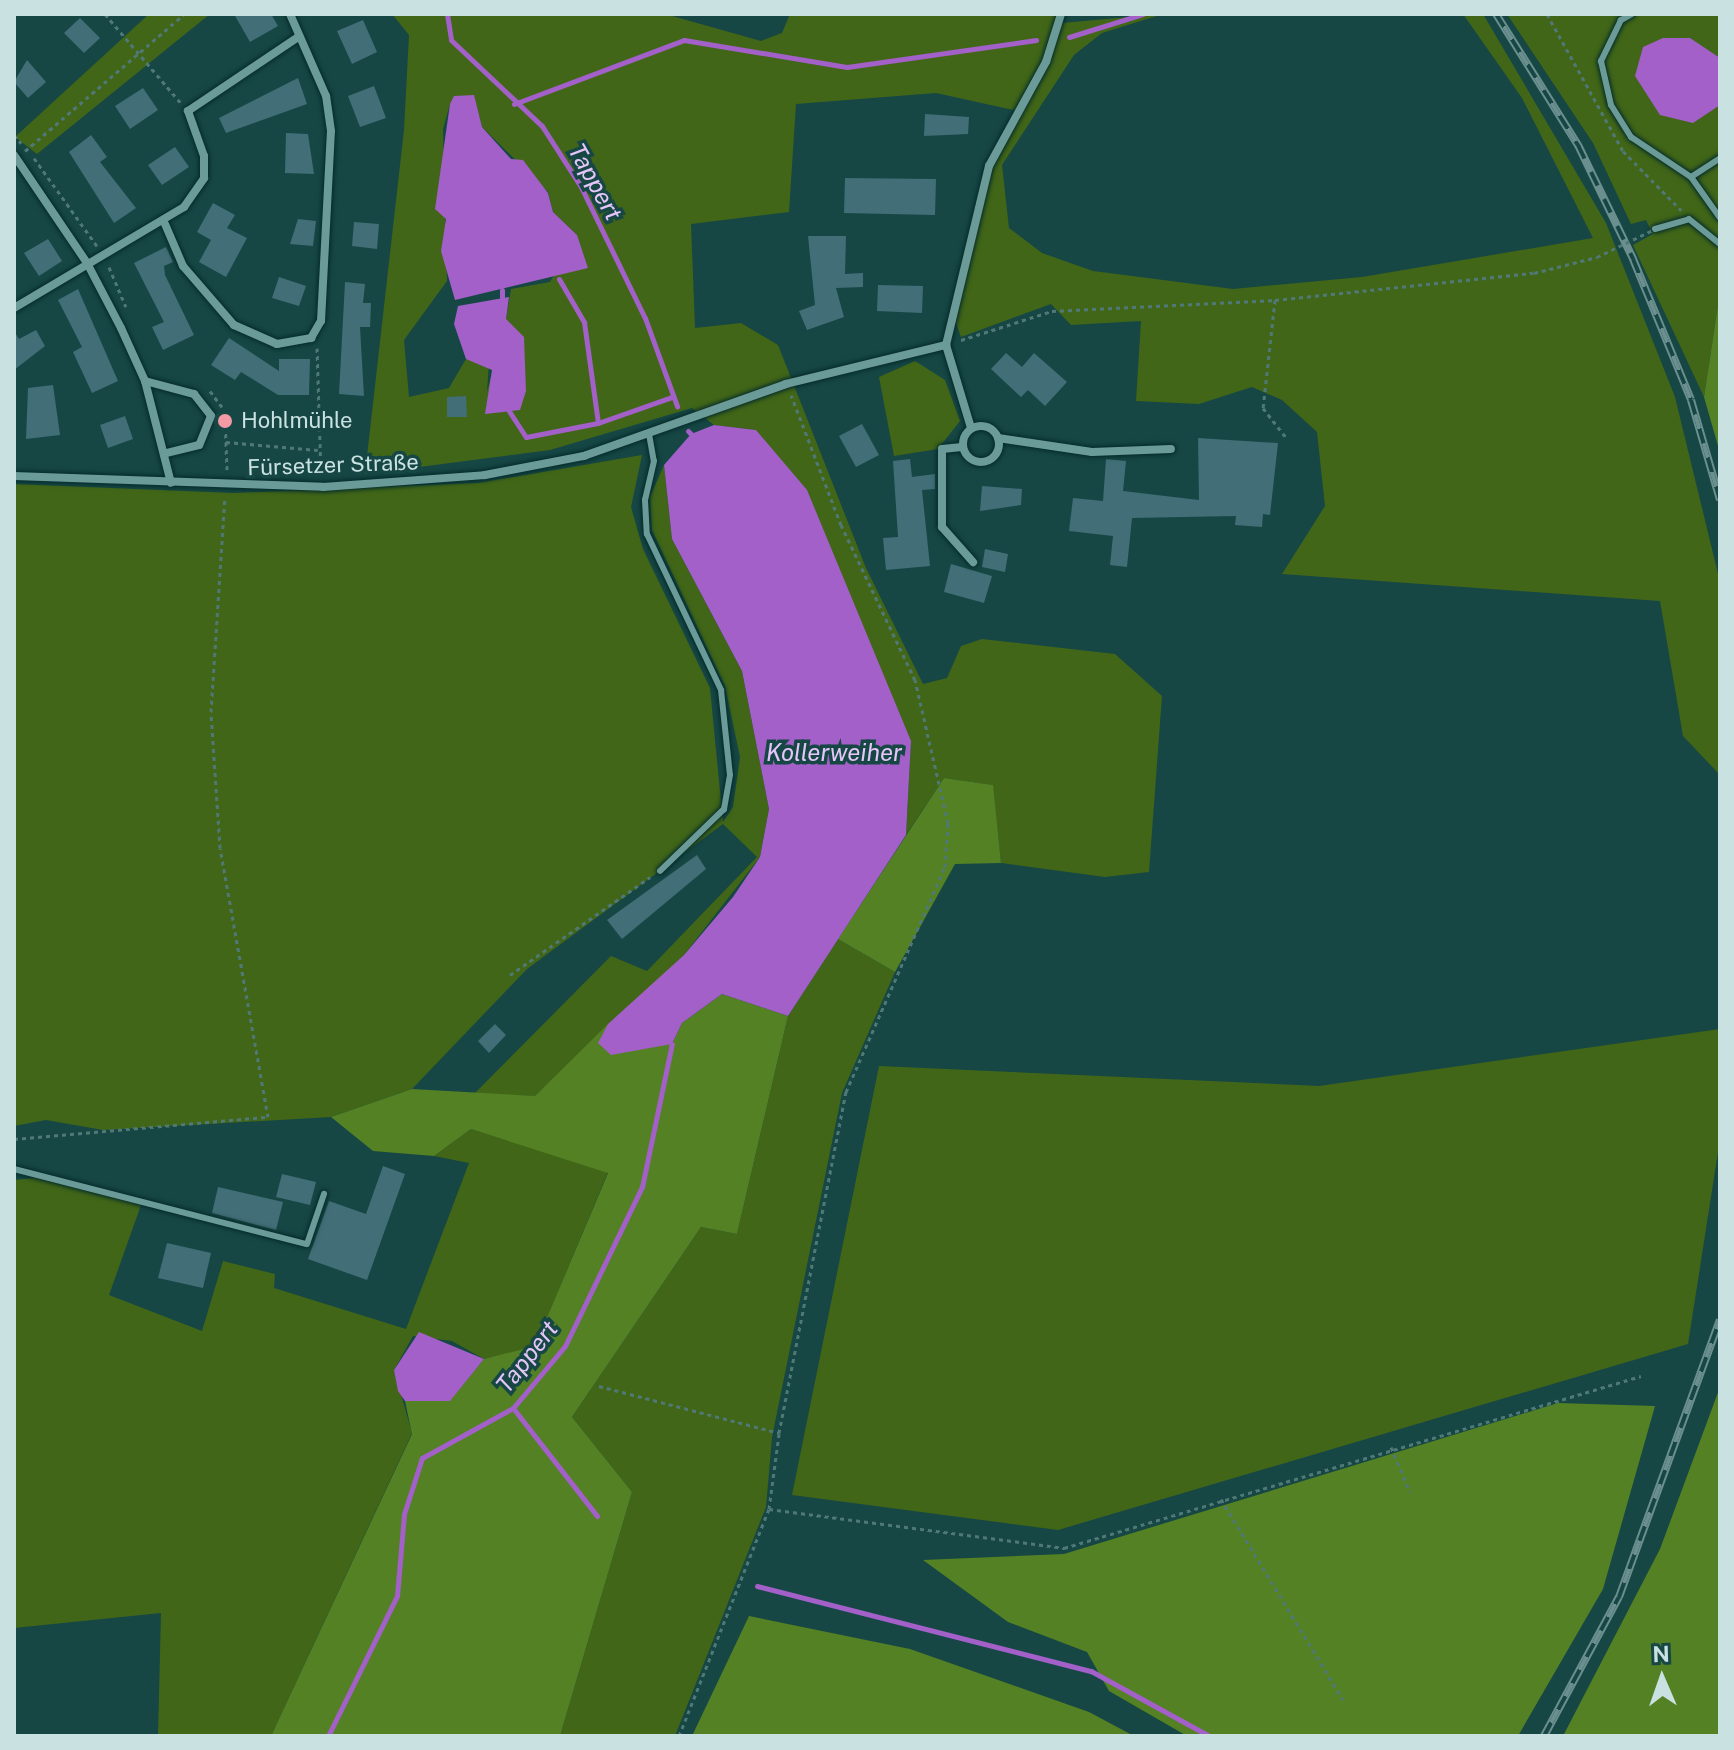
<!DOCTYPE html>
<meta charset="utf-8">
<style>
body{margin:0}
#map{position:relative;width:1734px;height:1750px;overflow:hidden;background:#164745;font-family:"Public Sans",sans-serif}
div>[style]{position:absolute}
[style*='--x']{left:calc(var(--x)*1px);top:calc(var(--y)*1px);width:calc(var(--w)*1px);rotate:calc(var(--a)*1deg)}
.green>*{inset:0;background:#416618}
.forest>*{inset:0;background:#548124}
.water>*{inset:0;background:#a260c8}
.stream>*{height:5px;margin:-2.5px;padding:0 2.5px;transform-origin:2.5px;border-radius:2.5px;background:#a260c8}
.building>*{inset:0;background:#416e77}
.path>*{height:3px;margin-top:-1.5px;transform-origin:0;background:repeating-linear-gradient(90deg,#4f7876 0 4px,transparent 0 8px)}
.roads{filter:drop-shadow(0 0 2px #052b2a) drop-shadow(0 0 2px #052b2a)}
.lane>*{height:6px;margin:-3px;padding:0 3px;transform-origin:3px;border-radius:3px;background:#6b9b98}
.street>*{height:8px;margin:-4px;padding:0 4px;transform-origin:4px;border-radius:4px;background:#6b9b98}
.street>.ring{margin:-4px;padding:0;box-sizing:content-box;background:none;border:8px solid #6b9b98;border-radius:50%}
.rail>*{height:8px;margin-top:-4px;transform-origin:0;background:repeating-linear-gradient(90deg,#164745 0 15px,#6a8f8e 0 30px);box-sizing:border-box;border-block:2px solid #6a8f8e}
.path-bridge>*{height:3px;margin-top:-1.5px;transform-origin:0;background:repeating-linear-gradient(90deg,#4f7876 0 4px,transparent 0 8px)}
.dots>*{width:22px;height:22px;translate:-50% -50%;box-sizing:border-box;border:4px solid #164745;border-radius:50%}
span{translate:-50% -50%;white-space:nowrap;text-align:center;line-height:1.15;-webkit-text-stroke:7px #164745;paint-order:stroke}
.poi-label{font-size:22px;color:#c9e1e0}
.left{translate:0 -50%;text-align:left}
.street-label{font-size:22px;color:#c9e1e0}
.water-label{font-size:24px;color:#e5c6f9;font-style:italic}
.frame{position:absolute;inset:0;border:16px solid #c9e1e0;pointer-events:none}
.north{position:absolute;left:1622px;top:1638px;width:80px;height:80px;-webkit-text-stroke:6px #164745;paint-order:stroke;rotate:358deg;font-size:22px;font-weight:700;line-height:32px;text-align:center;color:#c9e1e0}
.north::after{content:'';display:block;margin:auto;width:28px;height:36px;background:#c9e1e0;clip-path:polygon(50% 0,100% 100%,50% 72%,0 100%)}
</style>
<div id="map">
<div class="green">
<i style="clip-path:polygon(149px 14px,210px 14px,37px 154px,15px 137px)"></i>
<i style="clip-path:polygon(evenodd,392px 14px,665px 14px,761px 41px,782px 33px,790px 14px,1060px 14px,1062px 23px,1163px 14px,1102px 33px,1074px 55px,1002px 165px,1009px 228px,1042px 253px,1093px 271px,1233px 289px,1362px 277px,1593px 238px,1522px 98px,1463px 14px,1483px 14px,1606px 223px,1675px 397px,1720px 582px,1720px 775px,1683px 736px,1660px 601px,1282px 574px,1325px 506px,1317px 432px,1282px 400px,1252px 387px,1199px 404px,1136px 401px,1141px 321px,1071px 325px,1051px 304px,961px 337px,955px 320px,983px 186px,1018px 111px,936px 93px,796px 104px,789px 212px,691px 224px,695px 328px,741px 323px,778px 345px,866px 568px,923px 684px,947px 678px,961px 646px,982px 639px,1115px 654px,1162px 696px,1149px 872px,1105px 877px,1001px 863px,992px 785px,944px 778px,906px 835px,911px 741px,756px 430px,714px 425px,692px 408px,550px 450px,365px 474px,404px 130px,409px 35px,392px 14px,473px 95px,482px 127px,548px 192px,553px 212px,577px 235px,550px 282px,511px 289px,506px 319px,487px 392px,489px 363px,466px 359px,449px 388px,409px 397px,404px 340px,447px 281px,443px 129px,450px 104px,473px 95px)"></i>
<i style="clip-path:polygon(1507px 14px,1720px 14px,1720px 292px,1704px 397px,1633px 245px,1653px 234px,1646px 220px,1631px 224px,1593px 143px)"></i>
<i style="clip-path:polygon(915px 361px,945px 380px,960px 421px,938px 449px,894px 456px,879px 377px)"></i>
<i style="clip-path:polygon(642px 455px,631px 507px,643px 549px,710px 688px,723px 822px,733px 807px,740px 757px,725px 686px,652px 530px,650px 497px,664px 465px,672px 539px,742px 671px,769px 809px,760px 857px,684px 955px,535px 1096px,473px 1095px,611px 956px,647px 971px,757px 857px,723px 824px,527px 969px,412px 1089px,331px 1117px,103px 1130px,46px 1120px,14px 1126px,14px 484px,234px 493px,478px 483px)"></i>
<i style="clip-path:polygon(838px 939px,895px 972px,842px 1093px,772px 1437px,766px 1507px,675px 1736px,560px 1736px,632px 1492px,572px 1417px,701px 1227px,737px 1234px,788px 1016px)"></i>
<i style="clip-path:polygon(1720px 1029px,1720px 1139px,1688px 1344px,1058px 1530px,792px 1495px,879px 1066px,1319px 1086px)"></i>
<i style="clip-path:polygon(471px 1129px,608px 1172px,535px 1347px,484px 1359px,452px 1341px,413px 1336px,394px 1370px,412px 1433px,271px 1736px,158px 1736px,161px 1613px,14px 1628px,14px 1180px,52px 1176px,141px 1205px,109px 1295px,202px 1331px,223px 1261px,275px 1274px,274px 1288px,406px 1329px,469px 1163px,434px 1156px)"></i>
</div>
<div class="forest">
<i style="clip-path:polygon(1720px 292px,1720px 453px,1704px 397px)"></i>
<i style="clip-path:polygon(944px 778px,993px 785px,1001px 863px,955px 864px,895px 972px,838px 939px)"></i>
<i style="clip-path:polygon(722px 994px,788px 1016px,737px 1234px,701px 1227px,572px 1417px,632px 1492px,560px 1736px,271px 1736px,412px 1434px,405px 1401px,450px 1400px,484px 1359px,535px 1346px,608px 1173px,471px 1129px,434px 1156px,373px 1151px,331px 1117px,412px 1089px,535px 1096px,608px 1024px,599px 1043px,672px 1044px,682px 1023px)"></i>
<i style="clip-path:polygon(1720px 1387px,1720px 1736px,1563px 1736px,1660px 1549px)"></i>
<i style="clip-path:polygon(1558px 1403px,1655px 1406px,1603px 1589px,1518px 1736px,1187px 1736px,1109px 1691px,1087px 1652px,1008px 1622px,923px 1560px,1064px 1554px)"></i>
<i style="clip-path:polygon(749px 1616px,910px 1649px,1089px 1712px,1134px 1736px,692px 1736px)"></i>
</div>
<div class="water">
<i style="clip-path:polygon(1663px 38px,1690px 38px,1720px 58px,1720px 105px,1693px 123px,1660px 115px,1635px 76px,1643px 47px)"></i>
<i style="clip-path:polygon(474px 95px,482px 127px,511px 159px,523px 160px,548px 193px,553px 212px,577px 235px,588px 268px,455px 300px,441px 251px,446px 219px,435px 209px,450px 104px,454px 96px)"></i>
<i style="clip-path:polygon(509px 297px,506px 319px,524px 337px,526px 391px,520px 410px,485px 414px,492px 370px,466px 359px,454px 324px,458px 306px)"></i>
<i style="clip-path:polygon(714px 425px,756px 430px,807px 490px,911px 741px,906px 835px,788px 1016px,722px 994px,682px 1023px,672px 1044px,611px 1055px,598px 1043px,608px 1024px,684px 955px,733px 897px,760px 857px,769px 809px,742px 671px,672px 539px,664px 465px,691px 434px)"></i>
<i style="clip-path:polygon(419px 1332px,484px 1359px,450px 1401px,405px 1401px,398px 1391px,394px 1370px)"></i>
</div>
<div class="stream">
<i style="--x:447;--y:14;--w:26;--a:81"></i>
<i style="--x:451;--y:40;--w:125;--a:43.4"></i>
<i style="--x:542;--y:126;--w:72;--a:57.4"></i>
<i style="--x:581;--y:187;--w:146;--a:64"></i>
<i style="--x:645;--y:318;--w:94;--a:70"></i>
<i style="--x:1069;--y:37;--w:77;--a:-17.3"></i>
<i style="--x:514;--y:104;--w:182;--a:-20.6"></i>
<i style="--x:684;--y:40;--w:165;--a:9.4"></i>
<i style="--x:847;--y:67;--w:191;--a:-8.1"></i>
<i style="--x:559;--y:279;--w:50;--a:59.8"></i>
<i style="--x:584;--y:322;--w:102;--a:82.1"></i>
<i style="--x:598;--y:423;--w:78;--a:-19.4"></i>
<i style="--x:502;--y:297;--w:7;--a:-90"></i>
<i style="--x:509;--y:411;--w:31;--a:57"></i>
<i style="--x:526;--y:437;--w:73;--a:-11"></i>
<i style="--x:688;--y:431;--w:4;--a:45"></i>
<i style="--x:513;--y:1408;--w:137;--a:52.1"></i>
<i style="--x:757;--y:1586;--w:345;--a:14.3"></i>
<i style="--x:1091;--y:1671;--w:135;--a:28.8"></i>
<i style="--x:328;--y:1736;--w:156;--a:-63.8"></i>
<i style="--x:397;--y:1596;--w:82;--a:-85.1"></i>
<i style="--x:404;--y:1514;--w:59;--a:-72.2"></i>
<i style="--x:422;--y:1458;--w:104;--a:-28.8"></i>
<i style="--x:513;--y:1408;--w:81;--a:-50"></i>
<i style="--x:565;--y:1346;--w:177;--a:-64.2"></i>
<i style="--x:642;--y:1187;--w:146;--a:-78.2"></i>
</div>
<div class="building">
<i style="clip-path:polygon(234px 14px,271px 14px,278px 26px,250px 42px)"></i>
<i style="clip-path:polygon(80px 18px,100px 38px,84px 53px,64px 33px)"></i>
<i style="clip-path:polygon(363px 20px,377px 52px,352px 64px,337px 31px)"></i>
<i style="clip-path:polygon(27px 60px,46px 82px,28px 98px,14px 82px)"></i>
<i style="clip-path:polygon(298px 78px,307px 104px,226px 133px,219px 118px)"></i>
<i style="clip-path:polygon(374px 86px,386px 118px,360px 127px,348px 96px)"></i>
<i style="clip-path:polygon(143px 88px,158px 110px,130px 129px,115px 106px)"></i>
<i style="clip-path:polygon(925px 114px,969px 117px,968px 134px,924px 136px)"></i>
<i style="clip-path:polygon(286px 133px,308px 134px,314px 174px,285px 173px)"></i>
<i style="clip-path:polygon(91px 135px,107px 157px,100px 162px,136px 208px,114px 223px,69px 152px)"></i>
<i style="clip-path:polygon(175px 147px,189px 167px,162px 185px,148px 165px)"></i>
<i style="clip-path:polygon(845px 178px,936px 179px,935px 215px,844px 213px)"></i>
<i style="clip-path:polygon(213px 203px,235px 215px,227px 228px,247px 238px,226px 277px,199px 262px,211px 240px,197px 232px)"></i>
<i style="clip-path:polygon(298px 219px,316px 221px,313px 246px,290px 244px)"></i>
<i style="clip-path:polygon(354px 222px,379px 224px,377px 249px,352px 246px)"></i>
<i style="clip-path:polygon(808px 236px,846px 236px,845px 274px,863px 273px,863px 287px,836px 288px,844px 317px,807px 330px,799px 311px,815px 305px)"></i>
<i style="clip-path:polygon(48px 239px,62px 261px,39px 276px,24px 253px)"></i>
<i style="clip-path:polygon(166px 247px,173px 262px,164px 266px,165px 275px,194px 335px,163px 350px,152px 327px,164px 322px,134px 263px)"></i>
<i style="clip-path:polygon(279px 277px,306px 286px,299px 306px,272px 298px)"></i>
<i style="clip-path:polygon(345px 282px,365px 284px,363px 303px,371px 303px,370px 327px,360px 327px,364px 396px,339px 394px)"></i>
<i style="clip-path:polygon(878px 285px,923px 286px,922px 313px,877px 311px)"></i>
<i style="clip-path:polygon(78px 289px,118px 381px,92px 393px,73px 352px,82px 347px,58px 300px)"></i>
<i style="clip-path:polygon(36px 330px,45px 346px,14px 370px,14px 331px,19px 339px)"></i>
<i style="clip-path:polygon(229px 338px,279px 371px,279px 359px,310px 359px,309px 395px,278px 395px,241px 372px,235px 380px,211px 365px)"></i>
<i style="clip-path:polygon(1006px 353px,1022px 367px,1034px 353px,1067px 382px,1045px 406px,1028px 390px,1021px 397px,991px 369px)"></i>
<i style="clip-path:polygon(53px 385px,60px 435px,26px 439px,28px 388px)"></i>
<i style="clip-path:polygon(466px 396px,467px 417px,447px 417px,447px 397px)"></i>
<i style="clip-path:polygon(125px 416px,133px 439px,108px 448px,100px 425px)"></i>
<i style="clip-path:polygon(862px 424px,879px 455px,856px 467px,839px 436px)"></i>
<i style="clip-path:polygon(1198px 438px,1278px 443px,1270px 515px,1263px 514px,1262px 527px,1235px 525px,1236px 516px,1132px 518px,1127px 567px,1110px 565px,1113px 536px,1069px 531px,1073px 498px,1103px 501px,1106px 459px,1126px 461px,1123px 491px,1199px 500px)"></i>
<i style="clip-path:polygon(910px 459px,912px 477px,935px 474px,935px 489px,922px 490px,930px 566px,886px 570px,883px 538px,898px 537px,893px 461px)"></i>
<i style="clip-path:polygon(982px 486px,1022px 489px,1021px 505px,980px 511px)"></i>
<i style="clip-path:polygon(985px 549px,1008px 554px,1005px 572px,982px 567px)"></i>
<i style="clip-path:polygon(951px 564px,992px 576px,984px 603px,944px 592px)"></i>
<i style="clip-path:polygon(697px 855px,706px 869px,622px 939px,607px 920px)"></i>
<i style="clip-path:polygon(495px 1024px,506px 1035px,489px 1053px,478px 1041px)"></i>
<i style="clip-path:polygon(383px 1166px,405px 1174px,367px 1280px,308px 1259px,329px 1201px,366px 1214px)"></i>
<i style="clip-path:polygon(282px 1174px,316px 1182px,310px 1205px,276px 1197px)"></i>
<i style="clip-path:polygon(218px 1187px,283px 1202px,276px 1230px,212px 1213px)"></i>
<i style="clip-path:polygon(167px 1243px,211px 1253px,203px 1288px,158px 1278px)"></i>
</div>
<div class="path">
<i style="--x:105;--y:14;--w:116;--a:49.6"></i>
<i style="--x:1547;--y:14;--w:157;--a:61"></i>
<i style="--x:1623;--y:151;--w:83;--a:45.5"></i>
<i style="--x:14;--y:135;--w:11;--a:49"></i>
<i style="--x:25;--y:151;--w:210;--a:-40.7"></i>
<i style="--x:34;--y:158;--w:108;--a:54.4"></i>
<i style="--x:109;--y:267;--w:43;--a:67"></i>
<i style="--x:1275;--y:300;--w:109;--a:96.3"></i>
<i style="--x:1263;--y:408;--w:39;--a:52"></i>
<i style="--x:961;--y:340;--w:96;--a:-17.7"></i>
<i style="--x:1052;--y:311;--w:223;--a:-2.8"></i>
<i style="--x:1275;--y:300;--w:260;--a:-6"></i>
<i style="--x:1534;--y:273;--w:65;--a:-14.3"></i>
<i style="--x:317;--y:348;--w:127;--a:88.2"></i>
<i style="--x:210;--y:391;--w:20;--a:53"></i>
<i style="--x:225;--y:418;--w:52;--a:87.8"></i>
<i style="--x:226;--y:442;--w:92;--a:5"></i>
<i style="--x:510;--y:975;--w:171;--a:-35"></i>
<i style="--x:14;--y:1139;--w:255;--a:-5"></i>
<i style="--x:268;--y:1117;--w:273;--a:-100.1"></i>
<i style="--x:220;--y:848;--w:136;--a:-93.8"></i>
<i style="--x:211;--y:712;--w:215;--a:-86.3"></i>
<i style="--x:599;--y:1386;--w:186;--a:14.6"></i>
<i style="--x:779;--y:1433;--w:348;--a:-78.9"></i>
<i style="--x:846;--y:1092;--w:246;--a:-66.3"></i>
<i style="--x:945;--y:867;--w:44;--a:-86.1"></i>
<i style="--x:948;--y:823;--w:147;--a:-103"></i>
<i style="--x:915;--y:680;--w:172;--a:-115.5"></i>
<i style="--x:841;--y:525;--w:139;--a:-111"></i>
<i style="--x:1391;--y:1447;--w:49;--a:67.1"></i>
<i style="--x:1221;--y:1499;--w:235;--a:58.7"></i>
<i style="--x:769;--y:1509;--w:298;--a:7.5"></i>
<i style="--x:1064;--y:1548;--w:602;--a:-16.6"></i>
<i style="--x:679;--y:1736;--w:244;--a:-68.4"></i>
<i style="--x:769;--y:1509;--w:76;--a:-82.4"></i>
</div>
<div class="roads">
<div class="lane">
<i style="--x:1632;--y:14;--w:13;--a:151"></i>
<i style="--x:1621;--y:20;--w:46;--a:116"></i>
<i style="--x:1601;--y:61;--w:45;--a:77.2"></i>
<i style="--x:1611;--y:105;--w:38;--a:58"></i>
<i style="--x:1631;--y:137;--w:72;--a:33.7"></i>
<i style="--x:1691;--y:177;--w:50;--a:54.7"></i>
<i style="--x:1691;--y:177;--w:35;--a:-33"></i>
<i style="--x:1655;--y:229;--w:35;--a:-16"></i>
<i style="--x:1689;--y:219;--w:40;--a:39"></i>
<i style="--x:649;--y:434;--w:27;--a:80"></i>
<i style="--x:654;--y:461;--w:40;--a:103"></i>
<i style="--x:645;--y:500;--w:34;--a:87"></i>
<i style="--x:647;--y:534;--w:173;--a:64.6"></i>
<i style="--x:721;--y:690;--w:85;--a:84"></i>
<i style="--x:730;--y:775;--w:35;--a:100"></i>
<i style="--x:724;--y:809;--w:89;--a:135.9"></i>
<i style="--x:14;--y:1169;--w:302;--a:14.4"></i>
<i style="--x:307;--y:1244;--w:53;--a:-71.2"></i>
</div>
<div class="street">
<i style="--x:14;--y:155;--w:130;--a:55.9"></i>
<i style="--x:87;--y:263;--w:73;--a:62.4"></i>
<i style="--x:121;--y:328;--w:58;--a:65.6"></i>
<i style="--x:145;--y:381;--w:105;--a:75.7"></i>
<i style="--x:165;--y:224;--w:46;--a:66.8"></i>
<i style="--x:183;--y:266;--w:78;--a:49.2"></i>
<i style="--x:234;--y:325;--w:47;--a:23.8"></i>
<i style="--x:277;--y:344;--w:35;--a:-10"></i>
<i style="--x:311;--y:338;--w:20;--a:-60"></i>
<i style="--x:321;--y:321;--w:190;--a:-87"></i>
<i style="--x:331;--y:131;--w:35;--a:-98"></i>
<i style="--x:326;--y:96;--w:90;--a:-113.7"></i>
<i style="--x:14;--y:308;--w:198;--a:-30.7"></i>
<i style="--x:184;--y:207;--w:35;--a:-55"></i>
<i style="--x:204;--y:178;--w:22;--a:-90"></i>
<i style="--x:204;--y:156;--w:48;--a:-109.6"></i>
<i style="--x:188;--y:111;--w:133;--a:-33.9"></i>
<i style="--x:946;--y:345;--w:87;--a:73.2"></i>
<i style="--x:145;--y:381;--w:51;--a:14.9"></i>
<i style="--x:194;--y:394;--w:28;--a:52"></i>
<i style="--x:211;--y:416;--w:31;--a:112"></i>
<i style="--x:199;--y:445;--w:34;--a:166"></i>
<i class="ring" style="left:963px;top:426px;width:28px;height:28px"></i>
<i style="--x:998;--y:438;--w:95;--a:8.5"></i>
<i style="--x:1092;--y:452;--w:79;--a:-2.2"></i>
<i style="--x:962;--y:447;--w:20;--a:174"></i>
<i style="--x:942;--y:449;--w:78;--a:90"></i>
<i style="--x:942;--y:527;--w:47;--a:48.5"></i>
<i style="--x:14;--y:476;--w:309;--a:2"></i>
<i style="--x:323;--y:487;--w:162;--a:-4.2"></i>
<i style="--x:485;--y:475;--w:101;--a:-10.9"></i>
<i style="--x:584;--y:456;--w:214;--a:-19.6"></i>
<i style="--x:786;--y:384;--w:165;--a:-13.7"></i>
<i style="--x:946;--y:345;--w:184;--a:-76.5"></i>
<i style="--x:989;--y:166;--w:119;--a:-61.3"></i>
<i style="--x:1046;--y:62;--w:50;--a:-72.6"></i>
</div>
</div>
<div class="rail">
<i style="--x:1496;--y:14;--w:155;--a:58"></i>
<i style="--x:1578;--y:145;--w:127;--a:64.2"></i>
<i style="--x:1633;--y:259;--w:152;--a:67.6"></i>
<i style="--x:1691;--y:400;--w:104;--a:73.8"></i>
<i style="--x:1544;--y:1736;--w:158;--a:-61.7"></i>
<i style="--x:1619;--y:1597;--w:295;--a:-70"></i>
</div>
<div class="path-bridge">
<i style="--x:1597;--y:257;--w:64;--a:-25.8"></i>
</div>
<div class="dots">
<i style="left:225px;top:421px;background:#f49aa5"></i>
</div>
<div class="poi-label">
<span class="left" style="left:241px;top:421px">Hohlmühle</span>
</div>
<div class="street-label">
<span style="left:333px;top:465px;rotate:-2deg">Fürsetzer Straße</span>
</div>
<div class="water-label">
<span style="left:595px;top:182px;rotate:61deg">Tappert</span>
<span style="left:834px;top:753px">Kollerweiher</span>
<span style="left:527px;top:1357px;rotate:-52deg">Tappert</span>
</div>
<div class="frame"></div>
<div class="north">N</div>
</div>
